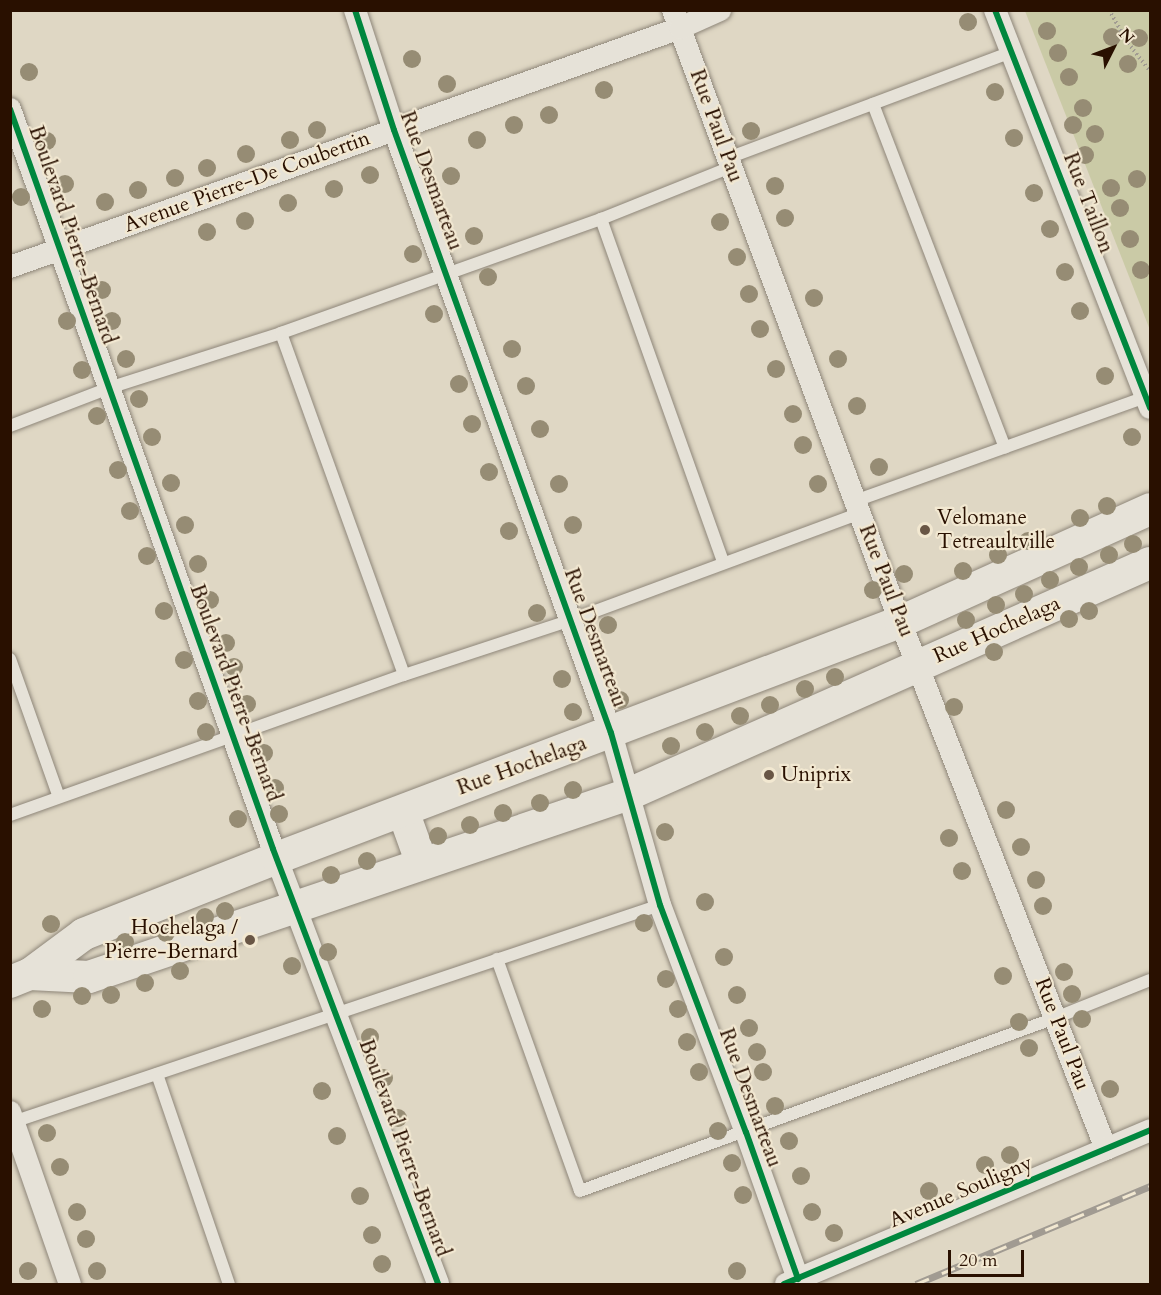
<!DOCTYPE html>
<style>
body{margin:0}
#map{position:relative;width:1161px;height:1295px;overflow:hidden;background:#dfd7c4;font-family:Cardo,serif}
div>[style]{position:absolute}
[style*='--x']{left:calc(var(--x)*1px);top:calc(var(--y)*1px);width:calc(var(--w)*1px);rotate:calc(var(--a)*1deg)}
.green>*{inset:0;background:#cacaa6}
.path>*{height:4px;margin-top:-2px;transform-origin:0;background:repeating-linear-gradient(90deg,#a19b92 0 1.5px,transparent 0 4.5px)}
.roads{filter:drop-shadow(0 0 2px #8e8679) drop-shadow(0 0 2px #8e8679)}
.service>*{height:12px;margin:-6px;padding:0 6px;transform-origin:6px;border-radius:6px;background:#e6e2d8}
.minor>*{height:22px;margin:-11px;padding:0 11px;transform-origin:11px;border-radius:11px;background:#e6e2d8}
.secondary>*{height:32px;margin:-16px;padding:0 16px;transform-origin:16px;border-radius:16px;background:#e6e2d8}
.rail>*{height:7px;margin-top:-3.5px;transform-origin:0;background:repeating-linear-gradient(90deg,#f2e8d1 0 14px,#a19b92 0 28px);box-sizing:border-box;border-block:2px solid #a19b92}
.cycleway>*{height:6px;margin:-3px;padding:0 3px;transform-origin:3px;border-radius:3px;background:#00873e}
.trees>*{width:18px;height:18px;margin:-9px;border-radius:50%;background:#968c74}
.dots>*{width:16px;height:16px;translate:-50% -50%;box-sizing:border-box;border:3px solid #f2e8d1;border-radius:50%}
span{translate:-50% -50%;white-space:nowrap;text-align:center;line-height:1.15;-webkit-text-stroke:4.5px #f2e8d1;paint-order:stroke}
.street-label{font-size:21px;color:#291000}
.poi-label{font-size:21px;color:#291000}
.left{translate:0 -50%;text-align:left}
.right{translate:-100% -50%;text-align:right}
.frame{position:absolute;inset:0;border:12px solid #291000;pointer-events:none}
.north{position:absolute;left:1083px;top:18px;width:60px;height:60px;-webkit-text-stroke:4px #f2e8d1;paint-order:stroke;rotate:48deg;font-size:16px;font-weight:700;line-height:24px;text-align:center;color:#291000}
.north::after{content:'';display:block;margin:auto;width:21px;height:27px;background:#291000;clip-path:polygon(50% 0,100% 100%,50% 72%,0 100%)}
.scale{position:absolute;left:948px;top:1250px;width:76px;height:27px;box-sizing:border-box;border:3px solid #291000;border-top:0;padding-left:8px;font-size:18px;line-height:21px;white-space:nowrap;color:#291000;-webkit-text-stroke:4px #f2e8d1;paint-order:stroke}
</style>
<div id="map">
<div class="green">
<i style="clip-path:polygon(1025px 11px,1150px 11px,1150px 330px)"></i>
</div>
<div class="path">
<i style="--x:1109;--y:10;--w:38;--a:60"></i>
<i style="--x:1128;--y:43;--w:36;--a:52"></i>
</div>
<div class="roads">
<div class="service">
<i style="--x:873;--y:104;--w:368;--a:69"></i>
<i style="--x:728;--y:158;--w:302;--a:-20.5"></i>
<i style="--x:601;--y:219;--w:364;--a:70.4"></i>
<i style="--x:281;--y:333;--w:363;--a:70.2"></i>
<i style="--x:10;--y:426;--w:106;--a:-21"></i>
<i style="--x:109;--y:388;--w:181;--a:-17.7"></i>
<i style="--x:281;--y:333;--w:340;--a:-19.6"></i>
<i style="--x:601;--y:219;--w:140;--a:-21.8"></i>
<i style="--x:855;--y:501;--w:309;--a:-19.7"></i>
<i style="--x:10;--y:659;--w:146;--a:70.5"></i>
<i style="--x:10;--y:815;--w:418;--a:-19.6"></i>
<i style="--x:404;--y:675;--w:176;--a:-18.2"></i>
<i style="--x:571;--y:620;--w:308;--a:-20.3"></i>
<i style="--x:497;--y:959;--w:246;--a:70.3"></i>
<i style="--x:580;--y:1191;--w:506;--a:-20.01"></i>
<i style="--x:1055;--y:1018;--w:102;--a:-21.8"></i>
<i style="--x:157;--y:1074;--w:222;--a:71.1"></i>
<i style="--x:10;--y:1123;--w:686;--a:-18.54"></i>
</div>
<div class="minor">
<i style="--x:355;--y:10;--w:126;--a:72"></i>
<i style="--x:394;--y:130;--w:641;--a:70.21"></i>
<i style="--x:611;--y:733;--w:179;--a:74.1"></i>
<i style="--x:660;--y:905;--w:243;--a:69.3"></i>
<i style="--x:746;--y:1132;--w:156;--a:70.5"></i>
<i style="--x:673;--y:10;--w:632;--a:69.65"></i>
<i style="--x:893;--y:603;--w:586;--a:68.69"></i>
<i style="--x:995;--y:10;--w:427;--a:68.7"></i>
<i style="--x:10;--y:109;--w:785;--a:70.43"></i>
<i style="--x:273;--y:849;--w:465;--a:69.2"></i>
<i style="--x:10;--y:267;--w:711;--a:-19.63"></i>
<i style="--x:680;--y:28;--w:44;--a:-24.2"></i>
<i style="--x:10;--y:1112;--w:182;--a:70.8"></i>
<i style="--x:786;--y:1284;--w:395;--a:-22.9"></i>
</div>
<div class="secondary">
<i style="--x:403;--y:811;--w:56;--a:70.3"></i>
<i style="--x:30;--y:974;--w:59;--a:2.9"></i>
<i style="--x:89;--y:977;--w:570;--a:-18.72"></i>
<i style="--x:629;--y:794;--w:570;--a:-23.91"></i>
<i style="--x:10;--y:982;--w:22;--a:-22"></i>
<i style="--x:30;--y:974;--w:67;--a:-36.5"></i>
<i style="--x:84;--y:934;--w:207;--a:-21.5"></i>
<i style="--x:277;--y:858;--w:666;--a:-20.75"></i>
<i style="--x:900;--y:622;--w:274;--a:-24.3"></i>
</div>
</div>
<div class="rail">
<i style="--x:916;--y:1284;--w:254;--a:-22.7"></i>
</div>
<div class="cycleway">
<i style="--x:355;--y:10;--w:126;--a:72"></i>
<i style="--x:394;--y:130;--w:641;--a:70.21"></i>
<i style="--x:611;--y:733;--w:179;--a:74.1"></i>
<i style="--x:660;--y:905;--w:243;--a:69.3"></i>
<i style="--x:746;--y:1132;--w:156;--a:70.5"></i>
<i style="--x:995;--y:10;--w:427;--a:68.7"></i>
<i style="--x:10;--y:109;--w:785;--a:70.43"></i>
<i style="--x:273;--y:849;--w:465;--a:69.2"></i>
<i style="--x:784;--y:1284;--w:397;--a:-22.8"></i>
</div>
<div class="trees">
<i style="left:968px;top:22px"></i>
<i style="left:1047px;top:31px"></i>
<i style="left:1112px;top:37px"></i>
<i style="left:1139px;top:38px"></i>
<i style="left:1058px;top:53px"></i>
<i style="left:412px;top:59px"></i>
<i style="left:1128px;top:64px"></i>
<i style="left:29px;top:72px"></i>
<i style="left:1069px;top:77px"></i>
<i style="left:447px;top:84px"></i>
<i style="left:604px;top:90px"></i>
<i style="left:995px;top:92px"></i>
<i style="left:1083px;top:108px"></i>
<i style="left:549px;top:115px"></i>
<i style="left:514px;top:125px"></i>
<i style="left:1073px;top:125px"></i>
<i style="left:317px;top:130px"></i>
<i style="left:751px;top:131px"></i>
<i style="left:1095px;top:134px"></i>
<i style="left:1014px;top:138px"></i>
<i style="left:290px;top:140px"></i>
<i style="left:477px;top:140px"></i>
<i style="left:47px;top:141px"></i>
<i style="left:246px;top:154px"></i>
<i style="left:1085px;top:155px"></i>
<i style="left:207px;top:168px"></i>
<i style="left:370px;top:175px"></i>
<i style="left:451px;top:176px"></i>
<i style="left:175px;top:178px"></i>
<i style="left:1137px;top:179px"></i>
<i style="left:65px;top:184px"></i>
<i style="left:775px;top:186px"></i>
<i style="left:1111px;top:188px"></i>
<i style="left:334px;top:189px"></i>
<i style="left:138px;top:190px"></i>
<i style="left:1034px;top:193px"></i>
<i style="left:21px;top:197px"></i>
<i style="left:105px;top:202px"></i>
<i style="left:288px;top:203px"></i>
<i style="left:1120px;top:208px"></i>
<i style="left:785px;top:218px"></i>
<i style="left:245px;top:221px"></i>
<i style="left:720px;top:222px"></i>
<i style="left:1050px;top:229px"></i>
<i style="left:207px;top:232px"></i>
<i style="left:474px;top:236px"></i>
<i style="left:1130px;top:239px"></i>
<i style="left:413px;top:254px"></i>
<i style="left:737px;top:257px"></i>
<i style="left:1141px;top:270px"></i>
<i style="left:1065px;top:272px"></i>
<i style="left:488px;top:277px"></i>
<i style="left:102px;top:290px"></i>
<i style="left:749px;top:294px"></i>
<i style="left:814px;top:298px"></i>
<i style="left:1080px;top:311px"></i>
<i style="left:434px;top:314px"></i>
<i style="left:67px;top:321px"></i>
<i style="left:112px;top:321px"></i>
<i style="left:760px;top:329px"></i>
<i style="left:512px;top:349px"></i>
<i style="left:126px;top:359px"></i>
<i style="left:838px;top:359px"></i>
<i style="left:776px;top:369px"></i>
<i style="left:82px;top:370px"></i>
<i style="left:1105px;top:376px"></i>
<i style="left:459px;top:384px"></i>
<i style="left:526px;top:386px"></i>
<i style="left:139px;top:399px"></i>
<i style="left:857px;top:406px"></i>
<i style="left:793px;top:414px"></i>
<i style="left:97px;top:416px"></i>
<i style="left:472px;top:424px"></i>
<i style="left:540px;top:429px"></i>
<i style="left:152px;top:437px"></i>
<i style="left:1132px;top:437px"></i>
<i style="left:803px;top:445px"></i>
<i style="left:879px;top:467px"></i>
<i style="left:118px;top:470px"></i>
<i style="left:489px;top:472px"></i>
<i style="left:171px;top:483px"></i>
<i style="left:559px;top:484px"></i>
<i style="left:818px;top:484px"></i>
<i style="left:1107px;top:506px"></i>
<i style="left:130px;top:511px"></i>
<i style="left:1080px;top:518px"></i>
<i style="left:185px;top:525px"></i>
<i style="left:573px;top:525px"></i>
<i style="left:509px;top:531px"></i>
<i style="left:1028px;top:541px"></i>
<i style="left:1133px;top:544px"></i>
<i style="left:998px;top:555px"></i>
<i style="left:1109px;top:555px"></i>
<i style="left:147px;top:556px"></i>
<i style="left:198px;top:564px"></i>
<i style="left:1079px;top:567px"></i>
<i style="left:963px;top:571px"></i>
<i style="left:904px;top:574px"></i>
<i style="left:1050px;top:580px"></i>
<i style="left:873px;top:590px"></i>
<i style="left:1024px;top:594px"></i>
<i style="left:210px;top:600px"></i>
<i style="left:996px;top:605px"></i>
<i style="left:164px;top:611px"></i>
<i style="left:1089px;top:611px"></i>
<i style="left:537px;top:613px"></i>
<i style="left:1069px;top:619px"></i>
<i style="left:966px;top:620px"></i>
<i style="left:608px;top:625px"></i>
<i style="left:226px;top:643px"></i>
<i style="left:994px;top:652px"></i>
<i style="left:184px;top:660px"></i>
<i style="left:234px;top:667px"></i>
<i style="left:835px;top:677px"></i>
<i style="left:562px;top:679px"></i>
<i style="left:805px;top:689px"></i>
<i style="left:620px;top:700px"></i>
<i style="left:198px;top:701px"></i>
<i style="left:247px;top:704px"></i>
<i style="left:770px;top:705px"></i>
<i style="left:954px;top:707px"></i>
<i style="left:573px;top:712px"></i>
<i style="left:740px;top:716px"></i>
<i style="left:206px;top:732px"></i>
<i style="left:705px;top:732px"></i>
<i style="left:671px;top:746px"></i>
<i style="left:264px;top:753px"></i>
<i style="left:275px;top:788px"></i>
<i style="left:573px;top:790px"></i>
<i style="left:540px;top:803px"></i>
<i style="left:1006px;top:810px"></i>
<i style="left:503px;top:813px"></i>
<i style="left:279px;top:814px"></i>
<i style="left:238px;top:819px"></i>
<i style="left:470px;top:825px"></i>
<i style="left:665px;top:832px"></i>
<i style="left:438px;top:836px"></i>
<i style="left:949px;top:838px"></i>
<i style="left:1021px;top:847px"></i>
<i style="left:367px;top:861px"></i>
<i style="left:962px;top:871px"></i>
<i style="left:331px;top:875px"></i>
<i style="left:1036px;top:880px"></i>
<i style="left:705px;top:902px"></i>
<i style="left:1043px;top:906px"></i>
<i style="left:225px;top:911px"></i>
<i style="left:205px;top:917px"></i>
<i style="left:644px;top:923px"></i>
<i style="left:51px;top:924px"></i>
<i style="left:166px;top:933px"></i>
<i style="left:125px;top:942px"></i>
<i style="left:328px;top:952px"></i>
<i style="left:724px;top:957px"></i>
<i style="left:292px;top:966px"></i>
<i style="left:180px;top:971px"></i>
<i style="left:1064px;top:972px"></i>
<i style="left:1003px;top:976px"></i>
<i style="left:666px;top:979px"></i>
<i style="left:145px;top:983px"></i>
<i style="left:1072px;top:994px"></i>
<i style="left:111px;top:995px"></i>
<i style="left:737px;top:995px"></i>
<i style="left:82px;top:996px"></i>
<i style="left:42px;top:1009px"></i>
<i style="left:678px;top:1009px"></i>
<i style="left:1082px;top:1019px"></i>
<i style="left:1019px;top:1022px"></i>
<i style="left:749px;top:1028px"></i>
<i style="left:370px;top:1037px"></i>
<i style="left:687px;top:1042px"></i>
<i style="left:1029px;top:1048px"></i>
<i style="left:757px;top:1052px"></i>
<i style="left:699px;top:1072px"></i>
<i style="left:763px;top:1072px"></i>
<i style="left:384px;top:1078px"></i>
<i style="left:1110px;top:1089px"></i>
<i style="left:322px;top:1091px"></i>
<i style="left:775px;top:1106px"></i>
<i style="left:398px;top:1118px"></i>
<i style="left:718px;top:1131px"></i>
<i style="left:47px;top:1133px"></i>
<i style="left:337px;top:1136px"></i>
<i style="left:789px;top:1141px"></i>
<i style="left:1010px;top:1155px"></i>
<i style="left:732px;top:1163px"></i>
<i style="left:985px;top:1165px"></i>
<i style="left:60px;top:1167px"></i>
<i style="left:801px;top:1176px"></i>
<i style="left:929px;top:1191px"></i>
<i style="left:743px;top:1195px"></i>
<i style="left:360px;top:1196px"></i>
<i style="left:77px;top:1212px"></i>
<i style="left:812px;top:1212px"></i>
<i style="left:834px;top:1233px"></i>
<i style="left:372px;top:1235px"></i>
<i style="left:86px;top:1239px"></i>
<i style="left:382px;top:1264px"></i>
<i style="left:28px;top:1271px"></i>
<i style="left:97px;top:1271px"></i>
<i style="left:737px;top:1271px"></i>
</div>
<div class="dots">
<i style="left:925px;top:530px;background:#695645"></i>
<i style="left:769px;top:775px;background:#695645"></i>
<i style="left:250px;top:940px;background:#695645"></i>
</div>
<div class="street-label">
<span style="left:716px;top:126px;rotate:70deg">Rue Paul Pau</span>
<span style="left:431px;top:181px;rotate:70deg">Rue Desmarteau</span>
<span style="left:247px;top:182px;rotate:-20deg">Avenue Pierre-De Coubertin</span>
<span style="left:1088px;top:203px;rotate:69deg">Rue Taillon</span>
<span style="left:72px;top:235px;rotate:71deg">Boulevard Pierre-Bernard</span>
<span style="left:886px;top:581px;rotate:69deg">Rue Paul Pau</span>
<span style="left:997px;top:630px;rotate:-24deg">Rue Hochelaga</span>
<span style="left:595px;top:638px;rotate:70deg">Rue Desmarteau</span>
<span style="left:235px;top:693px;rotate:70deg">Boulevard Pierre-Bernard</span>
<span style="left:522px;top:766px;rotate:-20deg">Rue Hochelaga</span>
<span style="left:1062px;top:1034px;rotate:69deg">Rue Paul Pau</span>
<span style="left:750px;top:1098px;rotate:70deg">Rue Desmarteau</span>
<span style="left:404px;top:1148px;rotate:70deg">Boulevard Pierre-Bernard</span>
<span style="left:961px;top:1192px;rotate:-23deg">Avenue Souligny</span>
</div>
<div class="poi-label">
<span class="left" style="left:937px;top:530px">Velomane<br>Tetreaultville</span>
<span class="left" style="left:781px;top:775px">Uniprix</span>
<span class="right" style="left:238px;top:940px">Hochelaga /<br>Pierre-Bernard</span>
</div>
<div class="frame"></div>
<div class="north">N</div>
<div class="scale">20 m</div>
</div>
